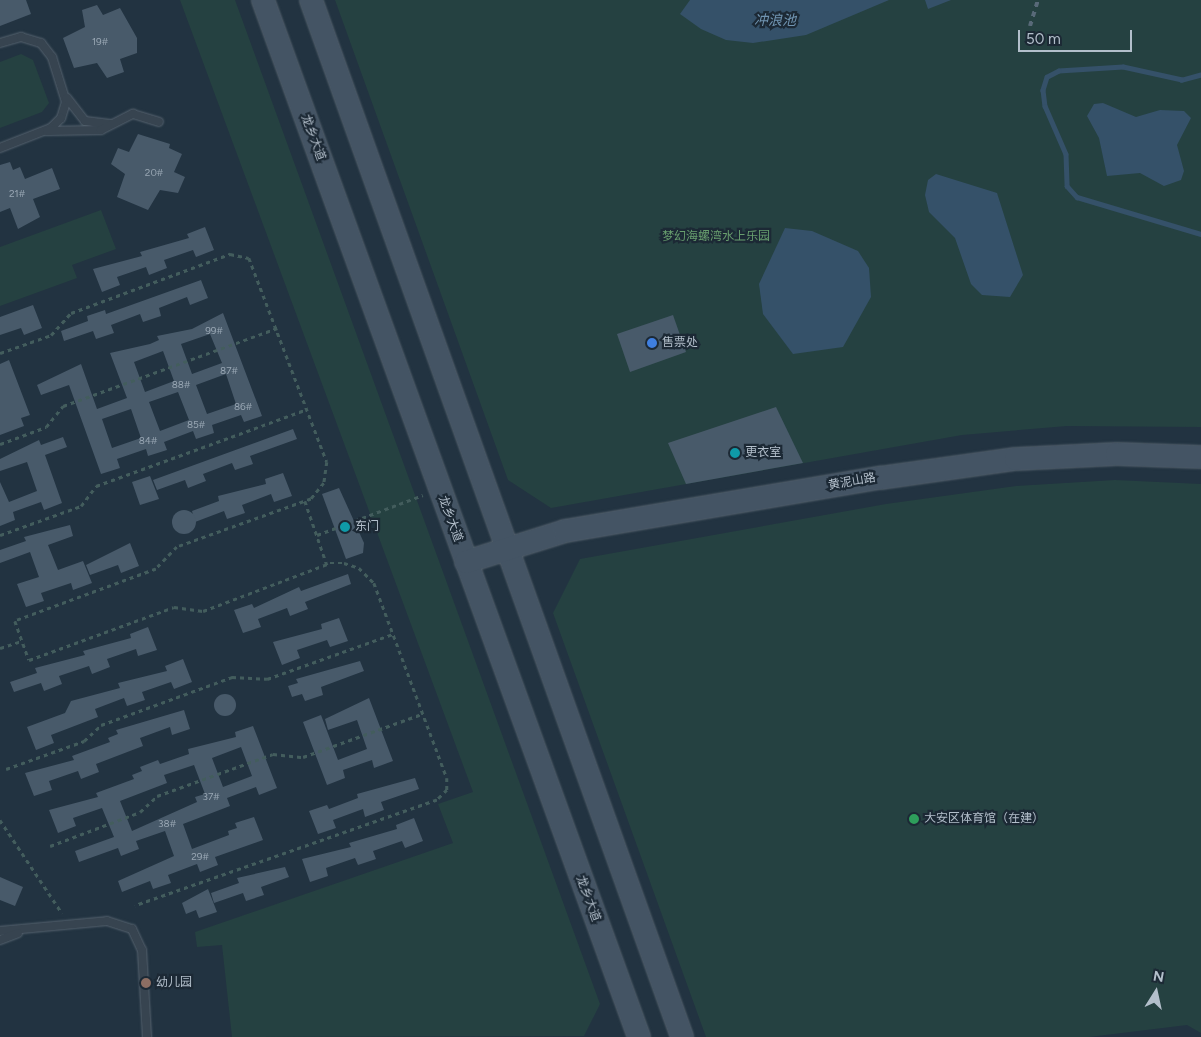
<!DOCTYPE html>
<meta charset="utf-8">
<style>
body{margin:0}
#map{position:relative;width:1201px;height:1037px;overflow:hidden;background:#223341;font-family:Figtree,"Noto Sans SC",sans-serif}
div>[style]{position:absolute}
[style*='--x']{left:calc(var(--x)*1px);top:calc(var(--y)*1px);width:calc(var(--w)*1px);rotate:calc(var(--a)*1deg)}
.green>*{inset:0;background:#254141}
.water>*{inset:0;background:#355169}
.stream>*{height:4.5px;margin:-2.25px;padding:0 2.25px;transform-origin:2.25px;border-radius:2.25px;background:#355169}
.building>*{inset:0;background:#485a6a}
.round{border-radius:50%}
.path>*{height:2.5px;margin-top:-1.25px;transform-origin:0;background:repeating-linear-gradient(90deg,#435d5d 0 4px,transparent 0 8px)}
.roads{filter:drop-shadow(0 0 1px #55626e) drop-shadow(0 0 1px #55626e)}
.service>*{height:8px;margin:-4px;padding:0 4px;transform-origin:4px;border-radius:4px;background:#374450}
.secondary>*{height:22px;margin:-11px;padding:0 11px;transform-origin:11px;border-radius:11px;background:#445464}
.rail>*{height:4px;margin-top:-2px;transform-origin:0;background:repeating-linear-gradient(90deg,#586978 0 5px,transparent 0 10px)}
.dots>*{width:14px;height:14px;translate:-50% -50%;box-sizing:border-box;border:2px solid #1c2935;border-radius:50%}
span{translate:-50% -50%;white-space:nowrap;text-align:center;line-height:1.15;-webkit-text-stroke:4.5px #1c2935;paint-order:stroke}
.number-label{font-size:10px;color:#98a6b3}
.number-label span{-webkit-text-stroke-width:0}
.street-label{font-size:12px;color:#b3bfcb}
.park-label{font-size:12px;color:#689e6e}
.poi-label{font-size:12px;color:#b3bfcb}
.left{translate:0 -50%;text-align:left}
.water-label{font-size:14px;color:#7094b1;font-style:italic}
.north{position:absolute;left:1131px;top:967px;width:50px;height:50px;-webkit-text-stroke:4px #1c2935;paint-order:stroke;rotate:10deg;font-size:14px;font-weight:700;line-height:20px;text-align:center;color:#b3bfcb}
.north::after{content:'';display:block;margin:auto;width:18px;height:22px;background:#b3bfcb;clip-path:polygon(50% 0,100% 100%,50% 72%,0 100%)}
.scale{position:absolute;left:1018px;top:30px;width:114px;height:22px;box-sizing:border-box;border:2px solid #b3bfcb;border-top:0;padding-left:6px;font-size:15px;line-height:18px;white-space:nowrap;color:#b3bfcb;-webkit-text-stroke:4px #1c2935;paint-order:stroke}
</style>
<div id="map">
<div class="green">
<i style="clip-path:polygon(180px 0,235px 0,600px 1004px,584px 1036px,232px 1037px,222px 945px,197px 947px,195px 932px,453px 843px,438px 804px,473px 792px)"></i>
<i style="clip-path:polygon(335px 0,1201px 0,1201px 427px,1067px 426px,962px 435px,551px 508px,508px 480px)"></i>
<i style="clip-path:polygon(21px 54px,33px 60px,49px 103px,42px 112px,0 128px,0 62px)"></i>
<i style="clip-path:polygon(101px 210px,116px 249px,72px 265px,77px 278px,0 306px,0 247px)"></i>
<i style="clip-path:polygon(1115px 480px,1201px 484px,1201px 1033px,1187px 1025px,1089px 1037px,706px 1037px,553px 613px,580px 559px,886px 504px,1016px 486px)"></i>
</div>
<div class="water">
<i style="clip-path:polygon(690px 0,889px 0,806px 35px,753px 43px,726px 40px,701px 29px,680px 14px)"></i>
<i style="clip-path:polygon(925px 0,951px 0,928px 9px)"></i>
<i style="clip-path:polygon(1103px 103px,1136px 117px,1160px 110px,1184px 111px,1191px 118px,1177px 145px,1184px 171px,1181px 180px,1164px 186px,1140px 173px,1107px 176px,1099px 138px,1087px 116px,1094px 104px)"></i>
<i style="clip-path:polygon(936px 174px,997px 193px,1023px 275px,1010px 297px,982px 295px,971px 284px,955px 238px,929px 212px,925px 195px,928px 180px)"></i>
<i style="clip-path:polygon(785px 228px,812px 231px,858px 251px,869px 268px,871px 297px,843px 347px,793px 354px,763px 314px,759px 284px)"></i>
</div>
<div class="stream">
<i style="--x:1201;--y:75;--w:20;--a:165"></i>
<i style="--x:1182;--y:80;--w:60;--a:-167.6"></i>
<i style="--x:1123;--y:67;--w:64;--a:176.4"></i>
<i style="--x:1059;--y:71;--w:13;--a:153"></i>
<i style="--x:1047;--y:77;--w:14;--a:107"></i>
<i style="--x:1043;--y:90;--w:16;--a:83"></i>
<i style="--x:1045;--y:106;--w:52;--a:66.4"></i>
<i style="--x:1066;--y:154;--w:32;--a:88"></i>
<i style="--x:1067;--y:186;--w:15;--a:48"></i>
<i style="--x:1077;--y:197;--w:129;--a:16.6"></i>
</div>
<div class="building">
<i style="clip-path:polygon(0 0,26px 0,31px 14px,0 26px)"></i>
<i style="clip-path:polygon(97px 5px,103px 15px,120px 8px,137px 38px,137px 53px,120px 59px,124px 72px,107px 78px,97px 63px,74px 68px,63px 38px,85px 27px,82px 10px)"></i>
<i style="clip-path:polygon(138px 134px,170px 144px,169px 148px,182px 154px,174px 172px,185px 177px,178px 193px,160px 190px,148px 210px,117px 197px,125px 174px,111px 164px,118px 148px,129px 152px)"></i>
<i style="clip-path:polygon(10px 162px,13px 170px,20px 167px,25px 179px,52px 168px,60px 189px,33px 199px,40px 217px,18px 229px,10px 208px,0 212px,0 165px)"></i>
<i style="clip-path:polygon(205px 227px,214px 250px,196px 257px,193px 250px,164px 260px,167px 268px,149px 275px,146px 267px,117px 277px,120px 285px,102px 292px,93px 269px,142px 256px,140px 252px,189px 238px,187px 234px)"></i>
<i style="clip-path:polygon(201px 280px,208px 298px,190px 305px,187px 297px,159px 308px,161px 316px,143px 322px,140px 314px,111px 325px,114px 333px,96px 339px,93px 331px,64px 341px,61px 331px,88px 321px,87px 316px,105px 310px,106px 314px)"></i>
<i style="clip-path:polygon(33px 305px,42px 328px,24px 335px,21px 328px,0 335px,0 317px)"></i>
<i style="clip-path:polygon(evenodd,223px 313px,262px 416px,244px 422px,241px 415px,212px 425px,214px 433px,196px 439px,193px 431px,164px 442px,167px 450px,148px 456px,146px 449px,117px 459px,120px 468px,101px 474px,69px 385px,41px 395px,37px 385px,81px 364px,97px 409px,127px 398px,110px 353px,150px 344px,159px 340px,157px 336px,192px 329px,223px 313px,210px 334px,222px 363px,192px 374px,181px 344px,210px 334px,223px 313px,163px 351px,174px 381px,145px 392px,134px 362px,163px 351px,223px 313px,226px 374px,236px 404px,207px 414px,196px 385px,226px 374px,223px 313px,178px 392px,189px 420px,160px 431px,149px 402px,178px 392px,223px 313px,131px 409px,141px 438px,112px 448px,102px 419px,131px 409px)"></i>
<i style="clip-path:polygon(673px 315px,686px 352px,630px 372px,617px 334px)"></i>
<i style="clip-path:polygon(9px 360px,30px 415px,21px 418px,24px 426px,0 435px,0 364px)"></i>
<i style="clip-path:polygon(776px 407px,803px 463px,686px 484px,668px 443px)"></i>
<i style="clip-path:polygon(293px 429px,297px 439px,250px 456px,253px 464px,235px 470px,232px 463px,203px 474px,206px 481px,188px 488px,185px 480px,157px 490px,153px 480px)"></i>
<i style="clip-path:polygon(63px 437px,67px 447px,45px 455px,62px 503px,44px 510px,41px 502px,13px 512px,15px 520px,0 526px,0 482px,9px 502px,37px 491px,27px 462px,0 471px,0 459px,39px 440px,41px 445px)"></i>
<i style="clip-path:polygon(283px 473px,292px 496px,274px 502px,271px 494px,242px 505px,245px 513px,227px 519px,224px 511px,195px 522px,192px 511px,219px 501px,218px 496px,266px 484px,265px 479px)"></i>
<i style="clip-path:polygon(150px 476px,159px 499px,140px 505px,132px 482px)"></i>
<i style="clip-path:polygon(339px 488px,364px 543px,363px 553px,346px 559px,322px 494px)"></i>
<i class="round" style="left:172px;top:510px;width:24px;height:24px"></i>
<i style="clip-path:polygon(70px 525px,73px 536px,48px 545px,58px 570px,83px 561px,92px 583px,73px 590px,71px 583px,41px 593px,44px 601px,26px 607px,17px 584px,39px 577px,30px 552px,0 563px,0 550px,26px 541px,24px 537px)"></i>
<i style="clip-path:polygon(130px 543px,139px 566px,121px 573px,118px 565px,90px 575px,86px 565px)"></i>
<i style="clip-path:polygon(348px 574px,351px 584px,305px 602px,308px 609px,290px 616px,287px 608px,258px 619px,261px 627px,243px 633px,234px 610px,252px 604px,254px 608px,299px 587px,301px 591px)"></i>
<i style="clip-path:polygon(339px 618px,348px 641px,330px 647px,327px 640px,297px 650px,300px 658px,282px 665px,273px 642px,322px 629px,321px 624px)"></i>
<i style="clip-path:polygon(148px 627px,157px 650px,138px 656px,136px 649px,107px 659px,110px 667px,92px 674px,89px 666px,59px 676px,62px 684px,44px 691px,41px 683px,14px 692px,10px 682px,37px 673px,35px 668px,85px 655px,83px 651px,131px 638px,130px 634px)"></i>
<i style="clip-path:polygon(183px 659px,192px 682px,174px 689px,171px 682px,142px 692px,145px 700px,127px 706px,124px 698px,95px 709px,98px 717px,51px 735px,54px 743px,36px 750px,27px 727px,65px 713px,71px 701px,120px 688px,118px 683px,167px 671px,165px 666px)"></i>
<i style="clip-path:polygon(360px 661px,364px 671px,321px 687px,323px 695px,305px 701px,302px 694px,292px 697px,288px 686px,298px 683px,296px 679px)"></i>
<i class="round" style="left:214px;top:694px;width:22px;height:22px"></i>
<i style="clip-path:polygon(369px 698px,393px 761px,374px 768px,372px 760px,343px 770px,345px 778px,327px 785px,303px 722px,321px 715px,338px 760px,367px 749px,357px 720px,328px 730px,325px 719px)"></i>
<i style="clip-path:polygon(184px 710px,190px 729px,172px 735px,170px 727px,140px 738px,143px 746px,96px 764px,99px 772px,81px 779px,78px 771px,49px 781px,52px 790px,34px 796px,25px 773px,74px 760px,72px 756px,110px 742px,108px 738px,118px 734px,116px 730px)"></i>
<i style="clip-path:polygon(evenodd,253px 726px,277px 788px,259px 795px,256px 787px,227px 798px,230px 806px,183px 824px,192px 849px,229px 835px,228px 831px,237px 828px,235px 823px,254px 817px,263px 840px,215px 857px,218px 865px,200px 872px,197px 864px,168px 875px,171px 883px,153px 889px,150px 881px,122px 892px,118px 881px,174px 856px,165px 831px,136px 841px,139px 849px,121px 856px,118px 848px,79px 862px,75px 851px,114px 837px,102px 808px,73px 818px,76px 826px,58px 833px,49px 810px,98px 797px,96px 793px,134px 779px,132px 775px,142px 771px,140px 767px,158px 760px,160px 764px,189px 754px,188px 749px,236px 737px,235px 732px,253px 726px,241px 747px,252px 776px,223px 787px,212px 758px,241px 747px,253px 726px,194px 765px,205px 794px,195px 797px,197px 802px,132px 831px,120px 801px,167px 783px,164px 775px,194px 765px)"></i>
<i style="clip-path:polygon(415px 778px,419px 789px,381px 802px,384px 810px,365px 817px,363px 809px,333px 820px,336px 828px,318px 834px,309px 811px,327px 805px,329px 809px,358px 798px,357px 794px)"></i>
<i style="clip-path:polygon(414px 818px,423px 841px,405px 848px,402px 841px,373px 851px,376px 859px,358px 865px,355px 858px,326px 868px,328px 876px,310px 882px,302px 859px,351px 847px,349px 843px,397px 829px,396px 825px)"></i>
<i style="clip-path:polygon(285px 867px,289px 877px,261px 887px,264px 895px,246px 901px,243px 893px,214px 903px,211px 893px,239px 883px,237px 878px)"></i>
<i style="clip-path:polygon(0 877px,23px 887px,15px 906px,0 900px)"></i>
<i style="clip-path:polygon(208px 889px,217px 912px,199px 918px,196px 910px,186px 914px,182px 903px)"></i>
</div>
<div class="path">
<i style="--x:0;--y:353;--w:54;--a:-19.4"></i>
<i style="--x:51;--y:335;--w:30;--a:-48"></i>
<i style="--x:71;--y:313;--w:170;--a:-20.4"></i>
<i style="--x:230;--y:254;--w:19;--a:12"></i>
<i style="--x:249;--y:258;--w:218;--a:69.1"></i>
<i style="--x:327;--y:462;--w:21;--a:98"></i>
<i style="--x:324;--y:483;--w:21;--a:129"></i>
<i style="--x:311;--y:499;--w:142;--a:160.3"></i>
<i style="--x:177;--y:547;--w:30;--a:134"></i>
<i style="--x:156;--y:569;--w:150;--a:159.8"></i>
<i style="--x:15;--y:621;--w:41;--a:70.3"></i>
<i style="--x:29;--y:660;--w:154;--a:-20.1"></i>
<i style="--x:174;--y:607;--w:29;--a:8"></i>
<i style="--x:203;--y:611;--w:136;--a:-20.7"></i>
<i style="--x:330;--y:563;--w:14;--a:0"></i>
<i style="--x:344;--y:563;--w:16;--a:18"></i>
<i style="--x:359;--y:568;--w:21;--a:45"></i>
<i style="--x:374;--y:583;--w:208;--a:69.5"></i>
<i style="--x:447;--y:778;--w:12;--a:90"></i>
<i style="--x:447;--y:790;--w:14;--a:135"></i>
<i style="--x:437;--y:800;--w:320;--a:160.7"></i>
<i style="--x:0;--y:444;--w:49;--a:-20.3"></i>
<i style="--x:46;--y:427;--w:27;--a:-51"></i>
<i style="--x:63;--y:406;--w:228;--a:-20"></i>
<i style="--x:305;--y:501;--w:68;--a:71"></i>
<i style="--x:0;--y:535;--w:86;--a:-19.7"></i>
<i style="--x:81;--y:506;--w:25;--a:-53"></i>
<i style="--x:96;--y:486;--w:225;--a:-20"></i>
<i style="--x:317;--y:535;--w:113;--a:-20.7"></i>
<i style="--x:0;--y:648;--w:23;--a:-18"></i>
<i style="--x:6;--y:769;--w:83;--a:-19.7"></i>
<i style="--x:84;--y:741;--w:23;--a:-43"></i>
<i style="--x:101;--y:725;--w:140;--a:-20.1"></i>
<i style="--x:232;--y:677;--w:35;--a:3"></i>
<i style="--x:267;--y:679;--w:134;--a:-19.7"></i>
<i style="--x:0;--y:820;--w:112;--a:56.3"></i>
<i style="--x:50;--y:846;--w:96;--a:-20.7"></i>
<i style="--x:140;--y:812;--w:23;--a:-43"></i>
<i style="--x:157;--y:796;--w:123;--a:-19.9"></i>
<i style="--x:273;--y:754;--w:30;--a:6"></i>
<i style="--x:303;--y:757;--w:127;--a:-19.9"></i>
</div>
<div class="roads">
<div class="service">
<i style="--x:0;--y:43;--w:22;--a:-16"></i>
<i style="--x:21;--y:37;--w:21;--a:17"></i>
<i style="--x:41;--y:43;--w:18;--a:52"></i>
<i style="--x:52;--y:57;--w:47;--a:72.7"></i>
<i style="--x:66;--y:102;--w:17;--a:107"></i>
<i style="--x:61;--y:118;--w:14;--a:135"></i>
<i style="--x:51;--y:128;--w:55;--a:158.6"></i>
<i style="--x:67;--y:98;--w:29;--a:52"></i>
<i style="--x:85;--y:121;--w:25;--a:7"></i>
<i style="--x:47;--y:131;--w:54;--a:-1.1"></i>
<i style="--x:101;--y:130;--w:36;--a:-27"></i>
<i style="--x:133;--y:114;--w:27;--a:17"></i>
<i style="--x:0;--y:931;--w:107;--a:-5.3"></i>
<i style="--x:107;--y:921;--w:26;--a:18"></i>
<i style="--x:132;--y:929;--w:23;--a:65"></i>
<i style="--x:142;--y:950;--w:87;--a:86.7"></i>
<i style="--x:0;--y:940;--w:19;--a:-21"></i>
</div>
<div class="secondary">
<i style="--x:263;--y:0;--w:1103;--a:70.07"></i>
<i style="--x:311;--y:0;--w:1101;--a:70.31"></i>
<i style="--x:466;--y:562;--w:104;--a:-17.4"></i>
<i style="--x:565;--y:531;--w:319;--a:-9.6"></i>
<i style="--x:880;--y:478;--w:137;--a:-8"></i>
<i style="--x:1016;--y:459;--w:101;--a:-2.8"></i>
<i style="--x:1117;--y:454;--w:84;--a:2"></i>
</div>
</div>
<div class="rail">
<i style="--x:1030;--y:26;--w:27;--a:-73"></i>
</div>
<div class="dots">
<i style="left:652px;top:343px;background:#3f7fe0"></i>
<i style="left:735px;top:453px;background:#0f9aa8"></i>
<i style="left:345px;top:527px;background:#0f9aa8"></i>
<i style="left:914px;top:819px;background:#2e9e5b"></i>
<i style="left:146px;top:983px;background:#8d6e63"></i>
</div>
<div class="number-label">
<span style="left:100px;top:42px">19#</span>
<span style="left:154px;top:173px">20#</span>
<span style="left:17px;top:194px">21#</span>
<span style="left:214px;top:331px">99#</span>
<span style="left:229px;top:371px">87#</span>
<span style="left:181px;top:385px">88#</span>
<span style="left:243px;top:407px">86#</span>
<span style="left:196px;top:425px">85#</span>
<span style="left:148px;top:441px">84#</span>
<span style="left:211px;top:797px">37#</span>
<span style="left:167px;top:824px">38#</span>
<span style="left:200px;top:857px">29#</span>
</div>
<div class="street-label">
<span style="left:313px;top:138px;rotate:70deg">龙乡大道</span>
<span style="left:852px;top:482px;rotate:-10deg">黄泥山路</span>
<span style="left:450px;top:519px;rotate:70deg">龙乡大道</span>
<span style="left:588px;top:899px;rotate:70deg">龙乡大道</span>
</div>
<div class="park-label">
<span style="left:716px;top:237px">梦幻海螺湾水上乐园</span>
</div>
<div class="poi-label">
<span class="left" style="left:662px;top:343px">售票处</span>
<span class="left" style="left:745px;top:453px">更衣室</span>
<span class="left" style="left:355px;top:527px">东门</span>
<span class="left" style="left:924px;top:819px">大安区体育馆（在建）</span>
<span class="left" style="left:156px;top:983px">幼儿园</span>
</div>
<div class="water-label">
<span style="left:775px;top:21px">冲浪池</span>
</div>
<div class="north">N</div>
<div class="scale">50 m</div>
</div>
